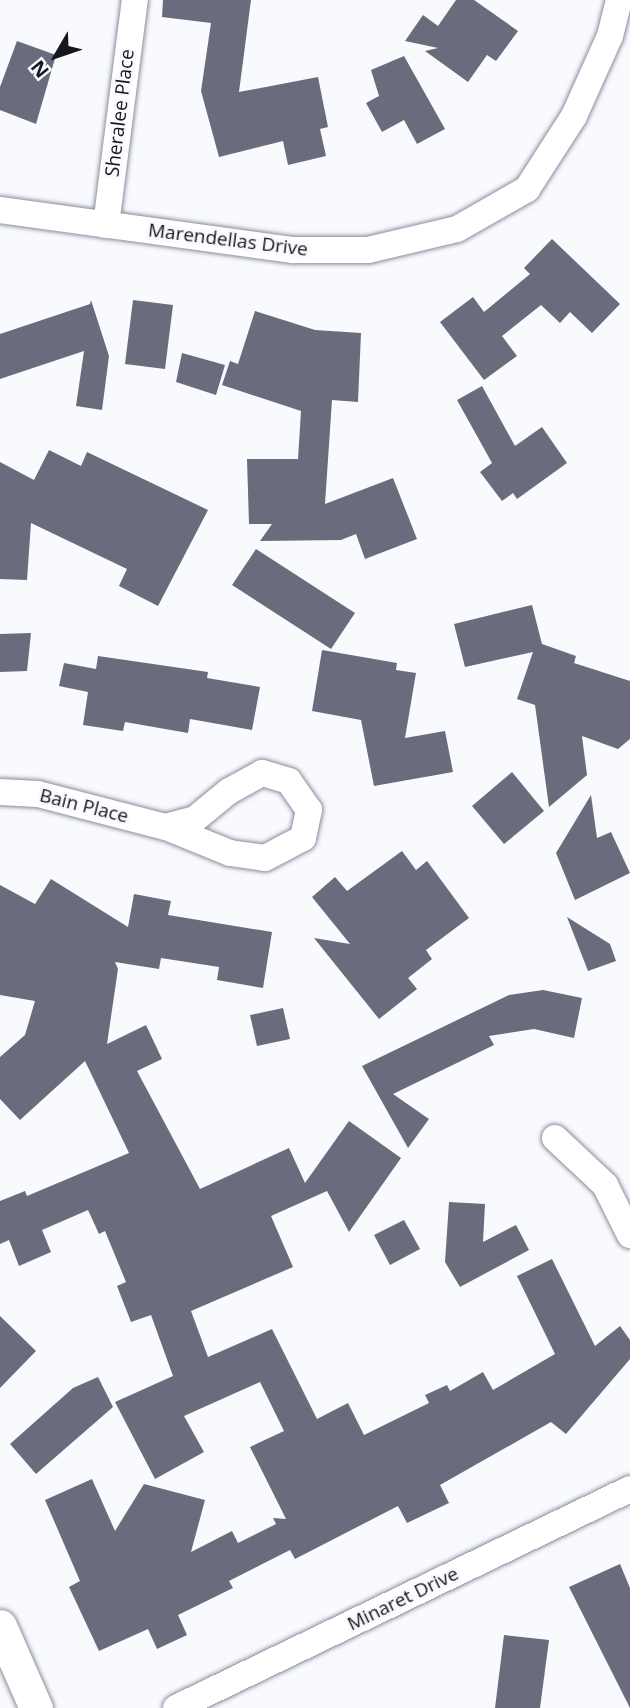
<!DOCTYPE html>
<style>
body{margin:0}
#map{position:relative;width:630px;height:1708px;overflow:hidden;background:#f9fafe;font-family:"Open Sans",sans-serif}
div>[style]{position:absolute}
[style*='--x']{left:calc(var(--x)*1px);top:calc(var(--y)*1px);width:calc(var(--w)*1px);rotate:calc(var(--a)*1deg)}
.building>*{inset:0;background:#6a6c7d}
.roads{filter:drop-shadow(0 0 2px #8a8d9e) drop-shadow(0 0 2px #8a8d9e)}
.minor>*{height:26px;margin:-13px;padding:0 13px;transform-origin:13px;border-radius:13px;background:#fff}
.tertiary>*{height:33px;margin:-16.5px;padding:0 16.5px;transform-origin:16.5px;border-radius:16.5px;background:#fff}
span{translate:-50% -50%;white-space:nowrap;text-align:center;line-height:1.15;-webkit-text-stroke:6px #f9fafe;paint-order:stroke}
.street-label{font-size:19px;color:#16171e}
.north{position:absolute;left:21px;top:21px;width:70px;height:70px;-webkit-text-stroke:5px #f9fafe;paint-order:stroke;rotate:231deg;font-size:19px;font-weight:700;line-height:28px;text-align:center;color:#16171e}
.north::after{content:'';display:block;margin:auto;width:24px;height:32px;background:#16171e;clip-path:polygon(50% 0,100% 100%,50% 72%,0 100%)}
</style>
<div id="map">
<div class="building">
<i style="clip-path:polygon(163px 0,251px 0,239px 92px,318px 77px,328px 127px,320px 129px,326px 156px,288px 165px,283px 141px,219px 157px,201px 91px,211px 23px,162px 17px)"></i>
<i style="clip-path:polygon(456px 0,474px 0,518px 31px,496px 61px,487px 55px,468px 82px,425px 51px,438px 48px,405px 41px,423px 15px,438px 26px)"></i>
<i style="clip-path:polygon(17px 41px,56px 55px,36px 124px,0 110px,0 87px)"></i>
<i style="clip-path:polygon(404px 56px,445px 129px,417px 144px,404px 120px,382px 132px,366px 103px,379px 96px,371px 70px)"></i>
<i style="clip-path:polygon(552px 239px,620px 304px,592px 333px,570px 312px,560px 323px,541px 305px,502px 336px,517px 356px,484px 380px,440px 322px,473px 297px,484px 312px,530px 274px,524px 268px)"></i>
<i style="clip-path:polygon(91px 300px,109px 356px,102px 410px,76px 406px,84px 351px,0 379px,0 334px,90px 304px)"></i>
<i style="clip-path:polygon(133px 300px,173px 305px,165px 369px,125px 364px)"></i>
<i style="clip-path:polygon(255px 311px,315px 330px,361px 333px,358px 402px,332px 400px,325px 504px,393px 478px,417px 539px,365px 559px,356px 534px,341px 540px,260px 541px,272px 524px,249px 524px,247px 459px,298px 459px,301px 411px,222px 385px,230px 361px,238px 364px)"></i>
<i style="clip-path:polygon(182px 353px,225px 365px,216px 395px,176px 382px)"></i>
<i style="clip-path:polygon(482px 386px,515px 446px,542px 427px,567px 463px,517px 499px,513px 493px,502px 501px,480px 472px,492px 463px,457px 400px)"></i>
<i style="clip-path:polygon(49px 450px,81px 466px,87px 452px,208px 510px,158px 606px,119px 586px,127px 569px,31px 523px,27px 580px,0 579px,0 462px,34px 480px)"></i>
<i style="clip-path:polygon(256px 549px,355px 613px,331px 649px,232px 585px)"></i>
<i style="clip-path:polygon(532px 605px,542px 644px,576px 656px,574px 663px,630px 681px,630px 739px,618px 749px,582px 736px,587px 775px,549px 807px,535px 705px,517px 699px,533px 652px,465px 667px,454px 624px)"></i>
<i style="clip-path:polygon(31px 633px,27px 671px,0 672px,0 634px)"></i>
<i style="clip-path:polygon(322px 650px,397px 663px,396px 670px,416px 673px,405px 738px,445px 731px,453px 772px,374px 786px,361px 720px,312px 711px)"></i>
<i style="clip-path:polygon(98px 656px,208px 672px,207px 678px,260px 687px,252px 730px,190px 719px,188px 733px,125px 722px,123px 731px,83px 725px,88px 692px,59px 686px,64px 663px,96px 669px)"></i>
<i style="clip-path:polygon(512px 772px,544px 811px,504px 844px,472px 806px)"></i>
<i style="clip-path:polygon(591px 795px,597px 838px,611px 832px,630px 873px,575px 900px,556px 853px)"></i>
<i style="clip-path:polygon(402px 851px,416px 870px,427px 861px,469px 918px,426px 950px,432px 959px,408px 978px,417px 989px,379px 1019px,314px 938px,350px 944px,312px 897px,335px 877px,347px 891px)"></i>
<i style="clip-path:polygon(51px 879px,128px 927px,134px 894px,171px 901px,168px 915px,272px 932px,263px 988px,217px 980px,219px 967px,161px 958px,159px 969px,115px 962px,118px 969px,107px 1044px,146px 1025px,162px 1059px,137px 1071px,200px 1189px,289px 1148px,305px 1183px,349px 1121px,401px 1158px,349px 1232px,327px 1191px,271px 1216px,293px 1267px,191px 1311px,208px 1357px,272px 1329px,317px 1419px,348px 1403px,364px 1435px,429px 1403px,425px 1395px,447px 1385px,450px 1391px,483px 1372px,493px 1390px,555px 1354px,517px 1276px,552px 1259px,595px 1346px,620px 1326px,630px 1340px,630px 1359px,566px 1434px,551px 1422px,440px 1485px,449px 1503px,407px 1523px,398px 1506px,295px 1559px,290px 1550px,229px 1581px,233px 1588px,178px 1615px,187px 1635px,157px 1649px,148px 1629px,99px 1651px,69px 1587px,80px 1581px,45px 1500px,92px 1479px,115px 1531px,144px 1484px,205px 1500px,191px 1552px,232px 1531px,238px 1543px,276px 1524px,273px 1518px,286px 1519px,250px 1447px,284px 1431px,260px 1382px,184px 1416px,204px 1452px,155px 1479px,115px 1402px,173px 1376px,151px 1315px,131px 1322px,117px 1286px,126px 1282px,105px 1231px,99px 1234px,88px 1210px,42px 1230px,51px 1252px,19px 1266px,9px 1240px,0 1244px,0 1201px,25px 1191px,27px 1196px,129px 1153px,85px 1061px,20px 1120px,0 1099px,0 1057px,25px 1035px,35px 1001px,0 995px,0 885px,35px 904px)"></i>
<i style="clip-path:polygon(567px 917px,610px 944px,616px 961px,588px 971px)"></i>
<i style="clip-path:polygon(543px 990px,582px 998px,574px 1038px,534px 1029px,489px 1036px,494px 1045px,393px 1094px,429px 1119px,408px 1148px,362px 1066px,509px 995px)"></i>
<i style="clip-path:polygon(283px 1008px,290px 1039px,257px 1046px,250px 1015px)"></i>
<i style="clip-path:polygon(449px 1202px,485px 1204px,483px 1242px,516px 1225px,529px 1250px,460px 1287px,445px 1262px)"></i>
<i style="clip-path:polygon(404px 1220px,420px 1249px,390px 1265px,374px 1235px)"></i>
<i style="clip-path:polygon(0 1316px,36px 1351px,0 1388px)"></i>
<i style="clip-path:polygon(98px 1377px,113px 1407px,36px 1474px,10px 1444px,73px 1388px)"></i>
<i style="clip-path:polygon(620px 1564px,630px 1588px,630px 1708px,569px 1587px)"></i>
<i style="clip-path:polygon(504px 1635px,549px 1640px,540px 1708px,495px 1708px)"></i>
</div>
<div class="roads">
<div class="minor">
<i style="--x:0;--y:210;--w:296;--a:7.8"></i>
<i style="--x:293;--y:250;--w:75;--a:0"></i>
<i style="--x:368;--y:250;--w:91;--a:-13.3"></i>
<i style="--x:457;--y:229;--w:81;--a:-29.7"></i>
<i style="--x:527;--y:189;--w:87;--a:-57.2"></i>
<i style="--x:574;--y:116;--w:88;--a:-65.8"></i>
<i style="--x:610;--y:36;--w:37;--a:-76"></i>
<i style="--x:106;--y:225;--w:227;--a:-82.7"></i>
<i style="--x:0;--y:792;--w:38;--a:3"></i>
<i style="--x:38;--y:794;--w:132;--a:14.5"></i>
<i style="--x:166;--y:827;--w:69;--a:22.1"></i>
<i style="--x:230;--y:853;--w:35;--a:8"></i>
<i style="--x:265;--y:858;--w:43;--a:-27.8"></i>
<i style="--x:303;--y:838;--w:29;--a:-78"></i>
<i style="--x:309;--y:810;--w:35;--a:-125"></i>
<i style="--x:289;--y:781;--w:28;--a:-163"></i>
<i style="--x:262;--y:773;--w:38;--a:151"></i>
<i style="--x:229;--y:791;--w:44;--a:140.5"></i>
<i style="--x:195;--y:819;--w:30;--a:165"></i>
<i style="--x:555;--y:1138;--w:69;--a:43.2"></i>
<i style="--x:605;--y:1185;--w:56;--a:63.4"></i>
<i style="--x:176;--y:1708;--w:504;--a:-25.75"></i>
</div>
<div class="tertiary">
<i style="--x:0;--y:1626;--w:90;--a:66.3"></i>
</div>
</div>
<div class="street-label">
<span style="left:120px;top:113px;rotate:-83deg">Sheralee Place</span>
<span style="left:228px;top:240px;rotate:7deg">Marendellas Drive</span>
<span style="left:84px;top:806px;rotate:14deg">Bain Place</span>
<span style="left:403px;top:1599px;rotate:-26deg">Minaret Drive</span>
</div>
<div class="north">N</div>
</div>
